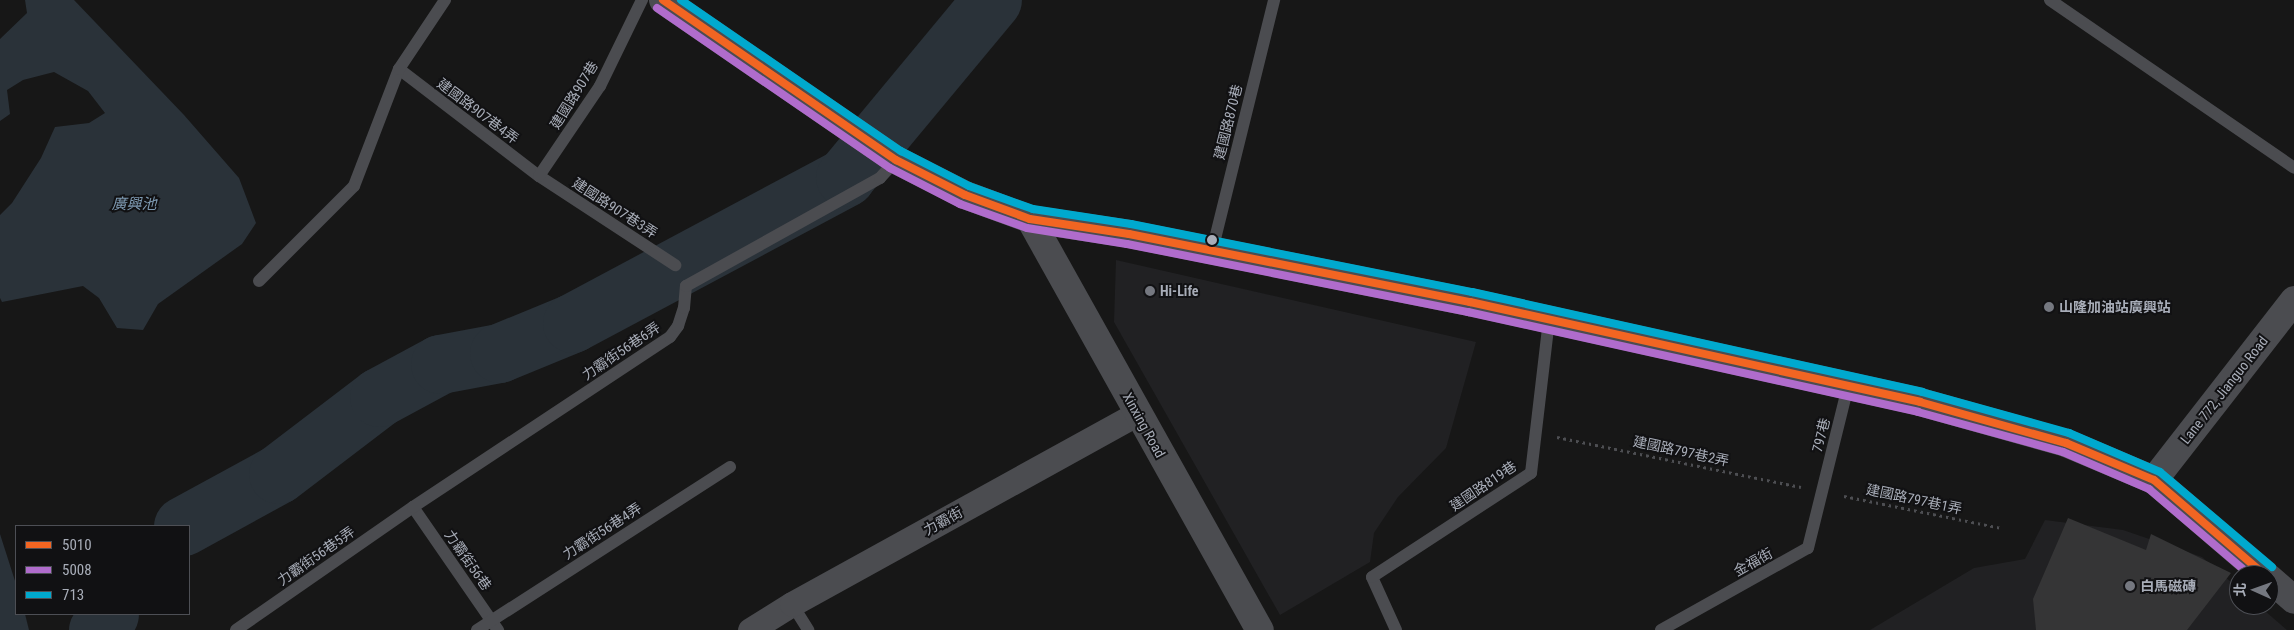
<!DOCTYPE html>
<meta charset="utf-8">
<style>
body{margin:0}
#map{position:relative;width:2294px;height:630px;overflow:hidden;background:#171717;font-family:"Roboto Condensed","Noto Sans TC",sans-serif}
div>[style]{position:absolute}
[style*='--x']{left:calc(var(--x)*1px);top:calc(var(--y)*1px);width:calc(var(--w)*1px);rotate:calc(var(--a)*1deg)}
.built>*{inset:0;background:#212123}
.water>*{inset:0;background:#2a3239}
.river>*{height:59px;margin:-29.5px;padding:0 29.5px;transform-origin:29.5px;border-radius:29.5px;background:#2a3239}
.building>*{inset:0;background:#353536}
.path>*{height:3px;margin-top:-1.5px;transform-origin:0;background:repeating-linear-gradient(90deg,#4d4e52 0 2.5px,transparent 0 6.5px)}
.service>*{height:12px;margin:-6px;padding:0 6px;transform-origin:6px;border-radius:6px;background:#4b4c50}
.minor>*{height:25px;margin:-12.5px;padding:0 12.5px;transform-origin:12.5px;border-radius:12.5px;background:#4b4c50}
.tertiary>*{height:28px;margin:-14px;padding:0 14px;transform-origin:14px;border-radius:14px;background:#4b4c50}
.bus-1>*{height:8px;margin:-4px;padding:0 4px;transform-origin:4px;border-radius:4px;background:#f26522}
.bus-2>*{height:8px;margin:-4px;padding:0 4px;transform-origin:4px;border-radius:4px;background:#b06ccc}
.bus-3>*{height:8px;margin:-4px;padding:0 4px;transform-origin:4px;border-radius:4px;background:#00a9ce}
.dots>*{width:14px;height:14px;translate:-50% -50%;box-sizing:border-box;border:2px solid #111113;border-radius:50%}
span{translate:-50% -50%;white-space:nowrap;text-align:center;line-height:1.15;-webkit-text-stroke:4px #111113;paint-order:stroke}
.street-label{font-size:14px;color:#a8adb8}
.poi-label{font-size:14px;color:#a8adb8;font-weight:700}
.left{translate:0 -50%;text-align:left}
.water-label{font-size:15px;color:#7f9bb3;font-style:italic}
.legend{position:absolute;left:15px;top:525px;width:175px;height:90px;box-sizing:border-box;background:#111113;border:1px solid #4d4f55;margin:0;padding:6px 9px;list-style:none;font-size:15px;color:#a8adb8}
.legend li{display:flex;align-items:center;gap:10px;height:25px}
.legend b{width:25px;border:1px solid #4d4f55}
.north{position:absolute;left:2229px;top:565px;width:50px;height:50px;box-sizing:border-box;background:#111113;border:1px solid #4d4f55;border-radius:50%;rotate:272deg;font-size:14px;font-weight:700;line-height:20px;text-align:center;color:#a8adb8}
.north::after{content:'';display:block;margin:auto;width:18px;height:22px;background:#757880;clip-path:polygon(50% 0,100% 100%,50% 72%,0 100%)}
</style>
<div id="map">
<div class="built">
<i style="clip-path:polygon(1116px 260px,1476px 342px,1446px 448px,1398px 497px,1374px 533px,1370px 562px,1280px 615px,1114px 322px)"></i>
<i style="clip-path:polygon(2045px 520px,2123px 530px,2202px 557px,2239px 589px,2239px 605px,2258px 605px,2287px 630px,1870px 630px,1974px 568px,2025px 559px)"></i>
</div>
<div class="water">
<i style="clip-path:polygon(25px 0,74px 0,184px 115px,239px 178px,256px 223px,242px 244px,158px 304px,143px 330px,117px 328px,99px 298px,83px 286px,2px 302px,0 298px,0 215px,12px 203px,41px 158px,55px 127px,89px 123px,105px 113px,88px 91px,54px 72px,23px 80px,7px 90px,10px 114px,0 121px,0 39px,27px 13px)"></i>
<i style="clip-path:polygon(0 534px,16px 584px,16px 614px,25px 614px,29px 630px,0 630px)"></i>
</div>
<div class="river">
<i style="--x:183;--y:526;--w:108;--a:-28.7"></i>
<i style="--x:278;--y:474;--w:127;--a:-37.3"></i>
<i style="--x:379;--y:397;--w:69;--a:-28.4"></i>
<i style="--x:440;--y:364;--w:60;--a:-10.6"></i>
<i style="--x:499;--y:353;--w:79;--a:-22.3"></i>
<i style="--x:572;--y:323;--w:310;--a:-28.1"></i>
<i style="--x:845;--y:177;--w:230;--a:-50.3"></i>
<i style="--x:98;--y:630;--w:19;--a:-55"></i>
</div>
<div class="building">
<i style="clip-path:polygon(2068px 518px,2146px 550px,2151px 534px,2231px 573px,2187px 630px,2036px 630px,2033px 599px)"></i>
</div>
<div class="path">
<i style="--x:1557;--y:437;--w:249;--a:11.6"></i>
<i style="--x:1844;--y:496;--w:160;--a:11.5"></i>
</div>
<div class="service">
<i style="--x:2050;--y:0;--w:296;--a:34.5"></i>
<i style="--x:399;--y:69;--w:176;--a:37.4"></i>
<i style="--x:539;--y:176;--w:163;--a:33.2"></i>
<i style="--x:539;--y:176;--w:109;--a:-55.9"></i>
<i style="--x:600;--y:86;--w:96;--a:-64"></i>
<i style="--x:1212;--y:251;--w:259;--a:-76.1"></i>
<i style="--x:259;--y:281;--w:134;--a:-45"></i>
<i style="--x:354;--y:186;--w:125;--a:-69"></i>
<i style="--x:399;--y:69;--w:83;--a:-56.3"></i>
<i style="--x:413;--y:507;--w:150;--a:55.4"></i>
<i style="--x:792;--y:604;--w:31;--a:58"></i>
<i style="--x:236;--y:630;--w:216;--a:-34.8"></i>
<i style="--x:413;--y:507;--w:308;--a:-33.5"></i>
<i style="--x:670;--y:337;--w:14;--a:-54"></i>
<i style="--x:678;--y:326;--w:19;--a:-72"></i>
<i style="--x:684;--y:308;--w:22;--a:-85"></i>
<i style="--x:686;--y:286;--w:222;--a:-29.1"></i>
<i style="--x:880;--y:178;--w:24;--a:-48"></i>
<i style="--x:477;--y:630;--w:301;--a:-32.8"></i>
<i style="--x:1396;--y:630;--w:58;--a:-114.4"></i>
<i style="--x:1372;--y:577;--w:190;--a:-33.2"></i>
<i style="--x:1531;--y:473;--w:154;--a:-83.3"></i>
<i style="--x:1661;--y:630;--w:168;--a:-29.2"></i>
<i style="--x:1808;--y:548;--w:167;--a:-76.1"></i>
</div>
<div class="minor">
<i style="--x:750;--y:630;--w:49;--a:-31.8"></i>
<i style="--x:792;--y:604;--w:395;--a:-28.9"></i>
</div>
<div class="tertiary">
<i style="--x:663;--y:0;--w:283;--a:34.5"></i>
<i style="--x:896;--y:160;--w:77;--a:26.9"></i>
<i style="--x:965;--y:195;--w:69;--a:20.3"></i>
<i style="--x:1030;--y:219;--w:100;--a:8.6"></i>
<i style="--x:1129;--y:234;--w:348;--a:11.3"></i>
<i style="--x:1470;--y:302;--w:461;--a:12.5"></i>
<i style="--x:1920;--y:402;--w:152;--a:15.7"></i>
<i style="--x:2066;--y:443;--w:95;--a:22.8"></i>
<i style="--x:2154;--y:480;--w:146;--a:40.6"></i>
<i style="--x:1030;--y:219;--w:471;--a:60.8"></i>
<i style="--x:2154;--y:480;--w:228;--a:-52.1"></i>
<i style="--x:2269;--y:578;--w:33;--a:41"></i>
</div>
<div class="bus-1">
<i style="--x:663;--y:0;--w:283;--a:34.5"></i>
<i style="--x:896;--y:160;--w:77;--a:26.9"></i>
<i style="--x:965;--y:195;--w:69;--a:20.3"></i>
<i style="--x:1030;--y:219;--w:100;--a:8.6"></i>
<i style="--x:1129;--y:234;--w:348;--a:11.3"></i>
<i style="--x:1470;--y:302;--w:461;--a:12.5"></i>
<i style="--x:1920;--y:402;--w:152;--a:15.7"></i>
<i style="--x:2066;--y:443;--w:95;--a:22.8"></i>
<i style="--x:2154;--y:480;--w:146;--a:40.6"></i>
</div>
<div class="bus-2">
<i style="--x:657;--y:8;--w:283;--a:34.5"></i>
<i style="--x:890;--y:168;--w:79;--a:27.2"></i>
<i style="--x:960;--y:204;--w:71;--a:19.7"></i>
<i style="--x:1027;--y:228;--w:101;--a:9.1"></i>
<i style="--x:1127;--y:244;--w:348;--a:11.3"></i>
<i style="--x:1468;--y:312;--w:461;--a:12.5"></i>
<i style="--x:1918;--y:412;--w:150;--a:15.4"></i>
<i style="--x:2063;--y:452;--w:94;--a:23.3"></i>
<i style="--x:2149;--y:489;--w:133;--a:40.4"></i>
</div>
<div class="bus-3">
<i style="--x:681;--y:0;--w:267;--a:34.5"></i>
<i style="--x:901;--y:151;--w:76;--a:27.2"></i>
<i style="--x:969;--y:186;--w:68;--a:19.8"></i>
<i style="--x:1033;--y:209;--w:99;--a:8.7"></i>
<i style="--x:1131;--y:224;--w:348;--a:11.3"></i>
<i style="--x:1472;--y:292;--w:461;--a:12.5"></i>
<i style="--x:1922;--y:392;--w:153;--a:15.6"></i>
<i style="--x:2069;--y:433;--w:99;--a:23.2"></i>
<i style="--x:2160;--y:472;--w:147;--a:40.3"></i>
</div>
<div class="dots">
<i style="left:1212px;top:240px;background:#a8adb8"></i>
<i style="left:1150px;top:291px;background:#757880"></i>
<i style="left:2049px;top:307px;background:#757880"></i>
<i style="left:2130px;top:586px;background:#757880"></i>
</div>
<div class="street-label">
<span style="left:574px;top:95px;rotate:-58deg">建國路907巷</span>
<span style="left:478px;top:111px;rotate:37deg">建國路907巷4弄</span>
<span style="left:1228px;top:122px;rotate:-76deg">建國路870巷</span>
<span style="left:615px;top:208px;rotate:33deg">建國路907巷3弄</span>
<span style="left:621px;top:351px;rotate:-34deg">力霸街56巷6弄</span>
<span style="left:2224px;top:390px;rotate:-52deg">Lane 772, Jianguo Road</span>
<span style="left:1144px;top:425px;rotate:61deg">Xinxing Road</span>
<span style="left:1821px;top:435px;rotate:-76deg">797巷</span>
<span style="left:1681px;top:451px;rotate:12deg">建國路797巷2弄</span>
<span style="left:1483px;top:486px;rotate:-34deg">建國路819巷</span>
<span style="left:1914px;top:499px;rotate:12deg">建國路797巷1弄</span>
<span style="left:943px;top:521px;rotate:-29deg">力霸街</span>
<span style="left:602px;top:531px;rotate:-33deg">力霸街56巷4弄</span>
<span style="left:316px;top:556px;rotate:-35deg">力霸街56巷5弄</span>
<span style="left:468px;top:560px;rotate:55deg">力霸街56巷</span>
<span style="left:1753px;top:562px;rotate:-29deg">金福街</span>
</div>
<div class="poi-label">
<span class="left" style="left:1160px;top:291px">Hi-Life</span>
<span class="left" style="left:2059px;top:307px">山隆加油站廣興站</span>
<span class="left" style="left:2140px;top:586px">白馬磁磚</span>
</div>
<div class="water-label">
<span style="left:134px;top:205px">廣興池</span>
</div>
<ul class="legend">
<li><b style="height:6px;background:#f26522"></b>5010</li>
<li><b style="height:6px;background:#b06ccc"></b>5008</li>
<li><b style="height:6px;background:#00a9ce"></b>713</li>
</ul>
<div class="north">北</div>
</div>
